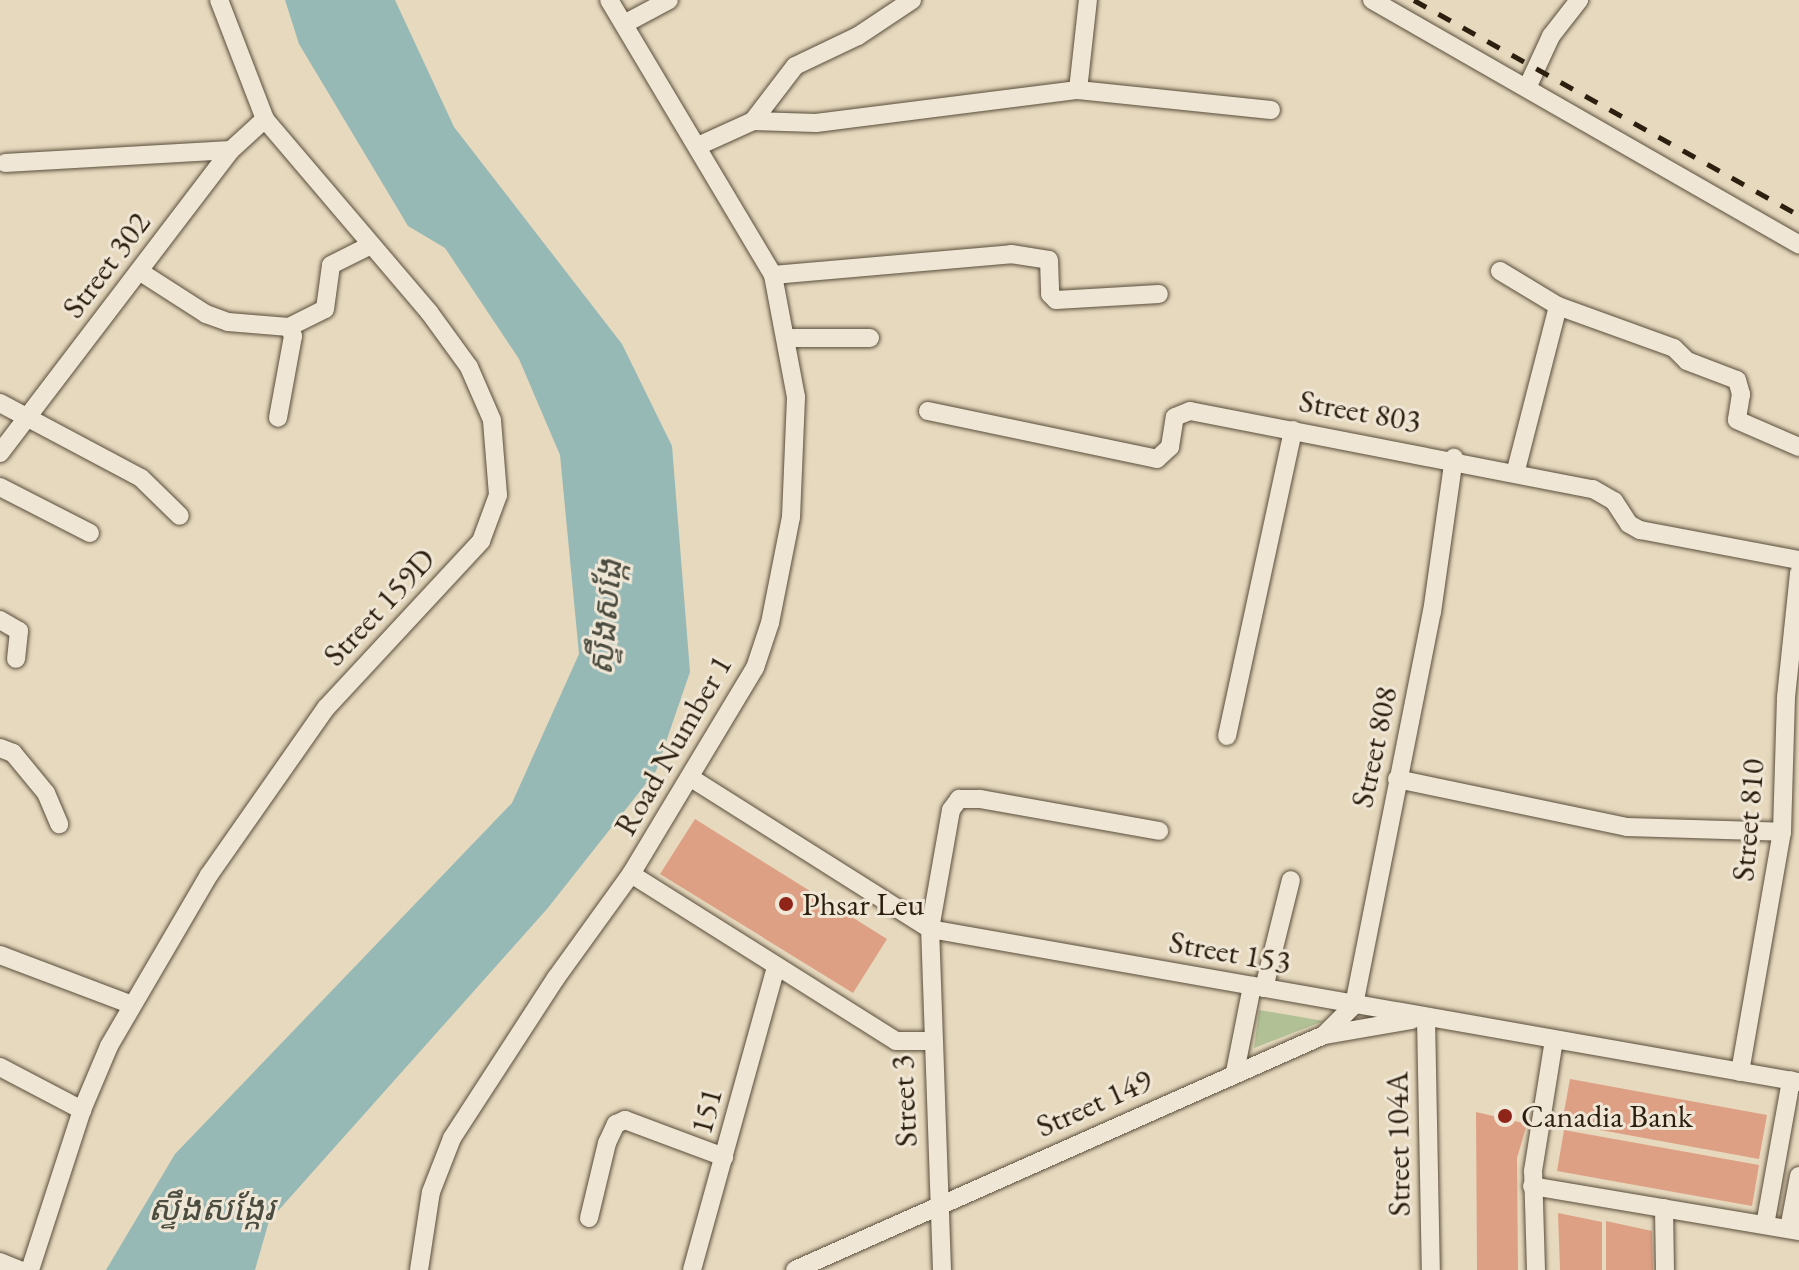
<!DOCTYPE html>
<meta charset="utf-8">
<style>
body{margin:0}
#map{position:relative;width:1799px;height:1270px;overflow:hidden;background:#e6d9be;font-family:"EB Garamond","Noto Sans Khmer",serif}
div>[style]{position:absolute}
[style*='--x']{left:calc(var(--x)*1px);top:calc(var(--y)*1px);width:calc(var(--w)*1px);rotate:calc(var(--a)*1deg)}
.green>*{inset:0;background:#b1c095}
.water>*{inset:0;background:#97b9b6}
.building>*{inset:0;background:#dea085}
.roads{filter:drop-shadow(0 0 2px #5a4e3b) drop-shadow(0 0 2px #5a4e3b)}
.minor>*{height:18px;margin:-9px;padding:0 9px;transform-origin:9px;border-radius:9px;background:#efe6d5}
.rail>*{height:5px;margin-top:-2.5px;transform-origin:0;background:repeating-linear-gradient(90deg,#2c1f0f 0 14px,transparent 0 28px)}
.dots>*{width:22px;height:22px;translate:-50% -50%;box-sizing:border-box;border:4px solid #efe6d5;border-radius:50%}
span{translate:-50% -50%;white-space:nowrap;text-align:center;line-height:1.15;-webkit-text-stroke:6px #efe6d5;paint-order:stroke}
.street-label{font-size:32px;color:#2c1f0f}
.poi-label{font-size:32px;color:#2c1f0f}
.left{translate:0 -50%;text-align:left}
.water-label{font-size:34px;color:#4c4d41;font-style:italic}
</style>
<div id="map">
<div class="green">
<i style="clip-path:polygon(1259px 1010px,1324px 1021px,1254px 1048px)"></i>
</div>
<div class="water">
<i style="clip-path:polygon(285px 0,395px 0,454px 127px,622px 344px,672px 446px,690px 672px,656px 771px,547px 909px,269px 1221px,255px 1270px,106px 1270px,175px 1154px,512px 803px,579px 654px,560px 455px,519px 359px,445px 248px,408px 226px,299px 44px)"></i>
</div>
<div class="building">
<i style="clip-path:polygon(695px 819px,887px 939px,853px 993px,660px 874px)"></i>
<i style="clip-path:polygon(1570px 1079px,1767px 1115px,1759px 1159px,1562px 1123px)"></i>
<i style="clip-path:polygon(1476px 1112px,1527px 1124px,1517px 1158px,1518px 1270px,1477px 1270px)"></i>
<i style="clip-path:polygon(1564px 1130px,1759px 1165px,1752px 1206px,1557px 1171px)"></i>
<i style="clip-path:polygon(1558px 1213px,1602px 1222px,1602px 1270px,1560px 1270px)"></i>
<i style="clip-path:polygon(1606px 1221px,1652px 1231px,1653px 1270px,1606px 1270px)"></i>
</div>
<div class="roads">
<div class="minor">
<i style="--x:1372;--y:0;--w:492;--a:29.8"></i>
<i style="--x:624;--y:24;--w:51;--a:-28.1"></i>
<i style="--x:1527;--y:88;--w:57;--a:-65.2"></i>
<i style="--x:1551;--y:36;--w:46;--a:-52.1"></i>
<i style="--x:1078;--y:90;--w:91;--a:-83.7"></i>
<i style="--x:753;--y:121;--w:69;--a:-52.6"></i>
<i style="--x:795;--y:66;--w:70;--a:-25.5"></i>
<i style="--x:858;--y:36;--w:65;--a:-33.7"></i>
<i style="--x:698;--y:146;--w:60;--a:-24.4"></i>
<i style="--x:753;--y:121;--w:63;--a:1.8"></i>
<i style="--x:816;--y:123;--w:264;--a:-7.2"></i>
<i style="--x:1078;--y:90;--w:194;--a:5.9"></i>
<i style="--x:5;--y:163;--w:226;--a:-3.3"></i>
<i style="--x:139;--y:271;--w:80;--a:32.7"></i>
<i style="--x:206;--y:314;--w:23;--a:20"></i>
<i style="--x:228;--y:322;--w:61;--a:4.7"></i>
<i style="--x:289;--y:327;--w:10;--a:66"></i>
<i style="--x:293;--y:336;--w:83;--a:100.4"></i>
<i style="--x:1500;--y:271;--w:68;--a:31.1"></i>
<i style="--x:1558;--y:306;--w:123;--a:19.9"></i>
<i style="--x:1674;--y:348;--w:18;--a:45"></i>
<i style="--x:1687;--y:361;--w:53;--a:20.8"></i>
<i style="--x:1737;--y:380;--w:15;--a:74"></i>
<i style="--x:1741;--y:394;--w:26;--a:99"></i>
<i style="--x:1737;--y:420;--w:68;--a:23.5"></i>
<i style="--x:773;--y:275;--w:239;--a:-5"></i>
<i style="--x:1011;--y:254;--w:38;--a:9"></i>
<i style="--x:1049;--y:260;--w:34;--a:88"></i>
<i style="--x:1050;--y:294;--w:8;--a:45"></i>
<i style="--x:1056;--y:300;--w:103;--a:-3.3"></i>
<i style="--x:289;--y:327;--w:40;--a:-26.6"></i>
<i style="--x:325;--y:309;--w:44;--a:-82.2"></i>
<i style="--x:331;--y:265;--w:45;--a:-26.6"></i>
<i style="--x:788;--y:338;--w:82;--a:0"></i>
<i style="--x:0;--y:403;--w:160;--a:28"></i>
<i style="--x:141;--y:478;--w:54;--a:44.3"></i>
<i style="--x:928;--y:411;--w:234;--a:11.8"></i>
<i style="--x:1157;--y:459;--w:18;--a:-43"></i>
<i style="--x:1170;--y:447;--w:30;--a:-81"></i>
<i style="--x:1175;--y:417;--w:16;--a:-22"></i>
<i style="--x:1190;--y:411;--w:410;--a:11"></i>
<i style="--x:1593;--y:489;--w:24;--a:30"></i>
<i style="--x:1614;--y:501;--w:27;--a:57"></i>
<i style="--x:1629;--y:524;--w:13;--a:29"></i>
<i style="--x:1640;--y:530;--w:162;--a:10.7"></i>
<i style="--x:0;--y:453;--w:381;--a:-52.7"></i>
<i style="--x:231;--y:150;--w:46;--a:-42.4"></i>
<i style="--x:1516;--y:470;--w:169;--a:-75.6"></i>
<i style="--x:0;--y:487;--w:101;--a:27.1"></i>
<i style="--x:0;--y:620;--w:22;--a:30"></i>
<i style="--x:19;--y:631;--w:28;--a:96"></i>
<i style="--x:1227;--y:736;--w:313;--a:-77.8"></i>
<i style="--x:0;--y:748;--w:14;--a:21"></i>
<i style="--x:13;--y:753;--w:52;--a:50.5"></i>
<i style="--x:46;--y:793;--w:34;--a:67"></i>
<i style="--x:691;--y:778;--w:283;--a:32.3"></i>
<i style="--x:930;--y:929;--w:882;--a:9.99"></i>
<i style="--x:1397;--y:779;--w:235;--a:11.8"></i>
<i style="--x:1627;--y:827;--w:155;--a:1.8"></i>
<i style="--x:631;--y:874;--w:313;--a:32.2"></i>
<i style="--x:896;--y:1041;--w:35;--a:0"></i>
<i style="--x:0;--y:955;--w:141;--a:20.7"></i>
<i style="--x:1264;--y:988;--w:111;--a:-76"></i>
<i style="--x:1426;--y:1018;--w:252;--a:88.9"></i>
<i style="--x:1324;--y:1035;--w:42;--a:-45"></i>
<i style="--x:1354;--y:1005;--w:401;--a:-78.8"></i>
<i style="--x:1432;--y:612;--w:156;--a:-81.9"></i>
<i style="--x:0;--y:1067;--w:93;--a:27.7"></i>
<i style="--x:1235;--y:1072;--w:88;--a:-78.8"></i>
<i style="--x:1740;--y:1072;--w:244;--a:-80.1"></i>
<i style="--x:1782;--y:832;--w:135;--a:-88.3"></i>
<i style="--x:1786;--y:697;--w:125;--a:-84"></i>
<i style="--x:1532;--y:1186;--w:271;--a:9.6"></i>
<i style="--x:1664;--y:1208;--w:62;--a:89.1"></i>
<i style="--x:589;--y:1218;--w:77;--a:-76.5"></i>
<i style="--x:607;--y:1143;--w:21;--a:-65"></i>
<i style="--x:616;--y:1124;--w:10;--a:-24"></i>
<i style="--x:625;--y:1120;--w:106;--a:20.5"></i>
<i style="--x:1765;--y:1225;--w:147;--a:-79.8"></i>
<i style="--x:1789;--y:1229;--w:54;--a:-79.3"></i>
<i style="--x:0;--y:1262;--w:22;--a:22"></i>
<i style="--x:30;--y:1270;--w:168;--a:-72"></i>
<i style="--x:82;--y:1110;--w:69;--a:-67.1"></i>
<i style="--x:109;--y:1046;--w:198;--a:-59.7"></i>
<i style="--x:209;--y:875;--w:204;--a:-55"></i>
<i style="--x:326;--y:708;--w:228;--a:-47.1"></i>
<i style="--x:481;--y:541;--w:49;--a:-69.7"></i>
<i style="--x:498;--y:495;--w:75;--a:-94.6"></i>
<i style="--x:492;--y:420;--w:58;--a:-113.5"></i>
<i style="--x:469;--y:367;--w:68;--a:-126"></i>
<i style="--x:429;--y:312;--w:253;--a:-130.4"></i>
<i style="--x:265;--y:119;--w:128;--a:-111.1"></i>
<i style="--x:419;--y:1270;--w:79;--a:-81.3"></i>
<i style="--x:431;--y:1192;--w:58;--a:-68.7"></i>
<i style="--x:452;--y:1138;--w:191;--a:-57"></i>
<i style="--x:556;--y:978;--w:128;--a:-54.2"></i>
<i style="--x:631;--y:874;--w:240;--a:-59"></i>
<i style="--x:755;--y:668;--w:47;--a:-71.6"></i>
<i style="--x:770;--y:623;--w:108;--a:-78.8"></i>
<i style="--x:791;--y:517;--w:120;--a:-87.6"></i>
<i style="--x:796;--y:397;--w:124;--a:-100.7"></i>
<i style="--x:773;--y:275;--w:320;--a:-120.8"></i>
<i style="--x:692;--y:1270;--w:313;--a:-74.5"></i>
<i style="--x:795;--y:1270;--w:579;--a:-23.95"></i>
<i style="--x:1324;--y:1035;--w:89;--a:-9.7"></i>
<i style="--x:942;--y:1270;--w:341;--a:-92"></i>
<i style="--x:930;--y:929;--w:121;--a:-80"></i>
<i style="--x:951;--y:810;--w:14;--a:-54"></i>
<i style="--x:959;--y:799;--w:21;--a:0"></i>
<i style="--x:980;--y:799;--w:182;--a:10.1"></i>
<i style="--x:1536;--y:1270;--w:99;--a:-91.7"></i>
<i style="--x:1533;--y:1171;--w:133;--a:-80.9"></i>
</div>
</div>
<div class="rail">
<i style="--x:1414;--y:0;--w:441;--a:29.2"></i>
</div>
<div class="dots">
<i style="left:786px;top:904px;background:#8f2418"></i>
<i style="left:1505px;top:1116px;background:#8f2418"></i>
</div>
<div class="street-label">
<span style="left:106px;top:265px;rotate:-53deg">Street 302</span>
<span style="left:1360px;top:411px;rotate:10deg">Street 803</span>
<span style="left:379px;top:607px;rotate:-47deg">Street 159D</span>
<span style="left:673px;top:745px;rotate:-60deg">Road Number 1</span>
<span style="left:1374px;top:747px;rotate:-78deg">Street 808</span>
<span style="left:1748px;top:820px;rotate:-85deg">Street 810</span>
<span style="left:1230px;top:952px;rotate:10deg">Street 153</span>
<span style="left:904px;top:1101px;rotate:-93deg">Street 3</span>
<span style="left:1094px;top:1103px;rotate:-24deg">Street 149</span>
<span style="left:706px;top:1111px;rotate:-75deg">151</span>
<span style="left:1398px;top:1144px;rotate:-91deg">Street 104A</span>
</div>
<div class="poi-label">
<span class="left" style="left:802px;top:904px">Phsar Leu</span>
<span class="left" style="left:1521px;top:1116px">Canadia Bank</span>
</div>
<div class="water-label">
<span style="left:605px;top:617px;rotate:-85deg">ស្ទឹងសង្កែ</span>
<span style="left:211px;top:1209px">ស្ទឹងសង្កែរ</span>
</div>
</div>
